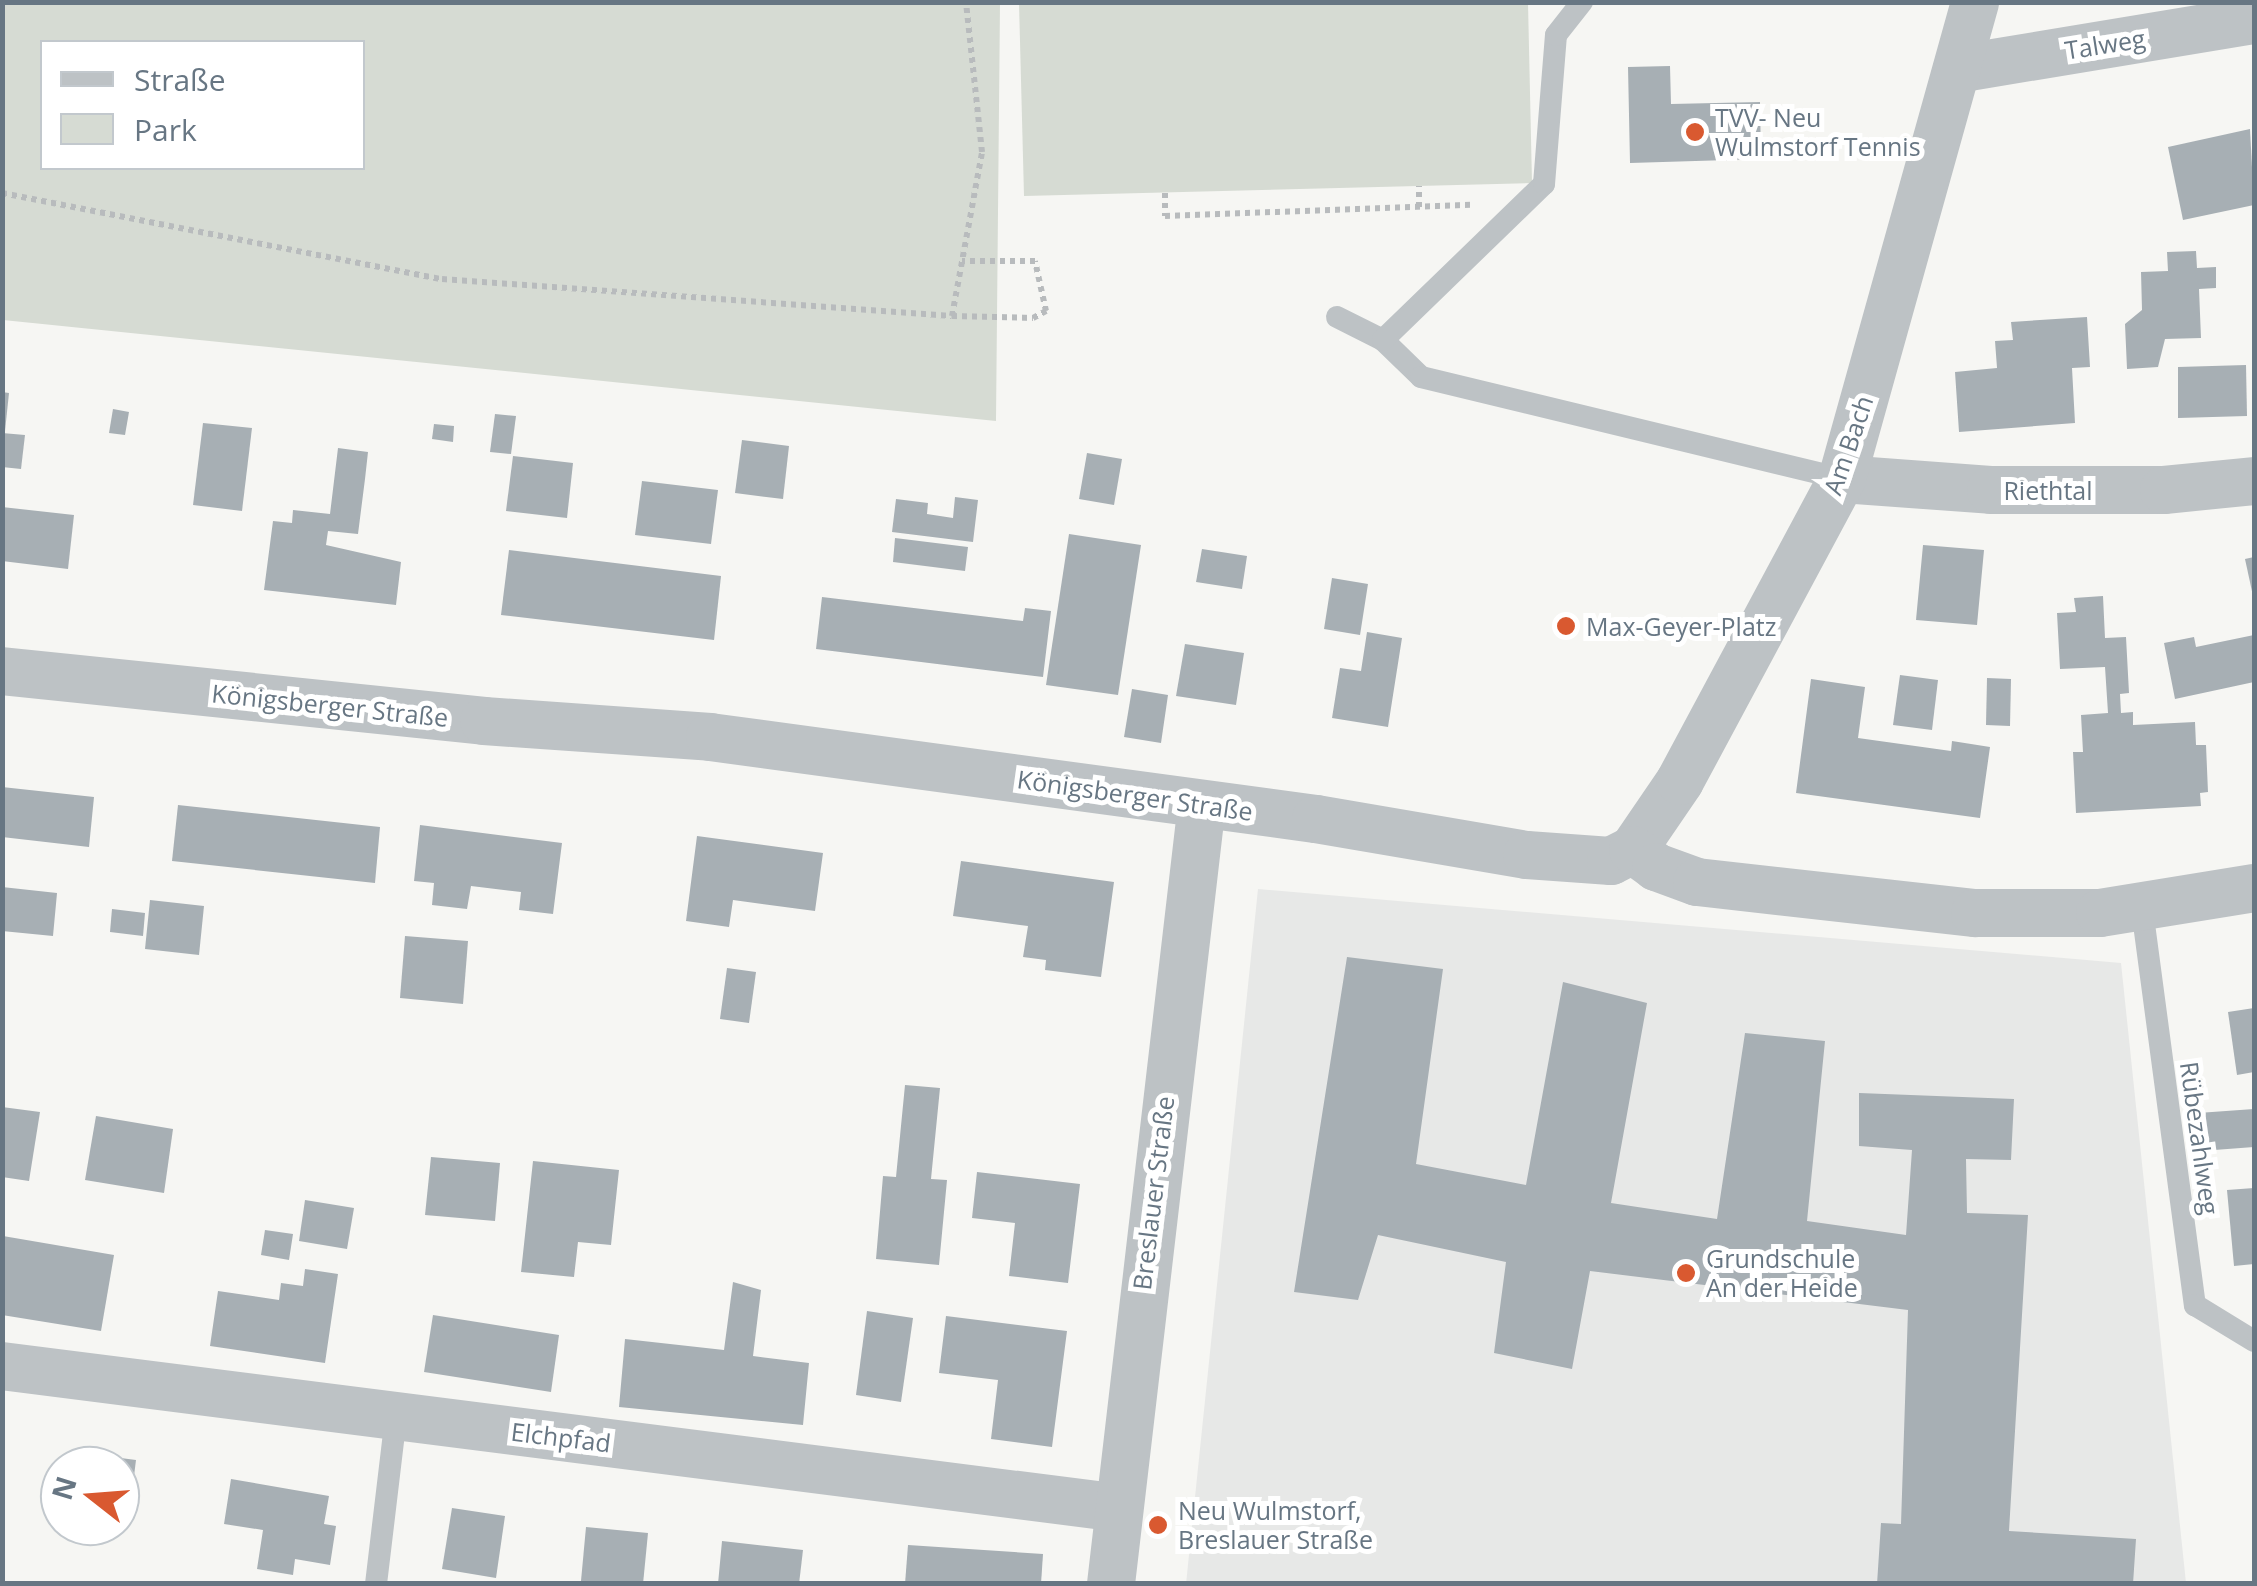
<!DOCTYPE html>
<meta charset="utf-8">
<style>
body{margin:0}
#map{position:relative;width:2257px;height:1586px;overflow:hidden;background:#f6f6f3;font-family:"Open Sans",sans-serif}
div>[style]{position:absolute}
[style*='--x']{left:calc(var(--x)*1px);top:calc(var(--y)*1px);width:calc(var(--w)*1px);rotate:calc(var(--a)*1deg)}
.built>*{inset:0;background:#e7e8e7}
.green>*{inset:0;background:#d6dbd3}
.building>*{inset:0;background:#a7afb4}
.path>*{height:6px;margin-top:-3px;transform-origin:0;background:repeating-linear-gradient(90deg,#b8bbbd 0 5px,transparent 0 10px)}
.lane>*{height:22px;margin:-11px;padding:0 11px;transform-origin:11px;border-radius:11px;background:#bdc2c5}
.street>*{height:48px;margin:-24px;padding:0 24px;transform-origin:24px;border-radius:24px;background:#bdc2c5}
.dots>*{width:28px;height:28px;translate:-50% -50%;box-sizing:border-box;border:5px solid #fff;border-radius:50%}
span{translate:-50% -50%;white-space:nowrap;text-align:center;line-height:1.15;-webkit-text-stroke:10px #fff;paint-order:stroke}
.street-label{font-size:25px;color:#677683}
.poi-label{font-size:25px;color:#677683}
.left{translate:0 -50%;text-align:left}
.frame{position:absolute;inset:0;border:5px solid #677683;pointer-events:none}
.legend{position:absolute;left:40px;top:40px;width:325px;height:130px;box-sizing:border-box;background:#fff;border:2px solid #c2c8cd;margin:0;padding:12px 18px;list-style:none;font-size:30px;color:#677683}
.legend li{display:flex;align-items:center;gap:20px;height:50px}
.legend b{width:50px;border:2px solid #c2c8cd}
.north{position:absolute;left:40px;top:1446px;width:100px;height:100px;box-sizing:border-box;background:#fff;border:2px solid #c2c8cd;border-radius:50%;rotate:287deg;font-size:28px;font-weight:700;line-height:40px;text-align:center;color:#677683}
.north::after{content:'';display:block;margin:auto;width:35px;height:45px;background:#d95930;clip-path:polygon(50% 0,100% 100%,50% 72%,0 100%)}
</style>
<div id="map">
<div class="built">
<i style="clip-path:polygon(1258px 889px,2121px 963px,2186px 1583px,1186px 1584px)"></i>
</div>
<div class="green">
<i style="clip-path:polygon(evenodd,2px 3px,1000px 3px,996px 421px,3px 320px,2px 3px,42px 42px,362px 42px,362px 168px,42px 168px,42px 42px)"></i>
<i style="clip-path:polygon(1019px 3px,1528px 3px,1532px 183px,1024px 196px)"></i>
</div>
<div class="building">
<i style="clip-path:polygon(1670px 66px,1671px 104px,1760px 102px,1761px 159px,1630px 163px,1628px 67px)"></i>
<i style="clip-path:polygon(2250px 129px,2254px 205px,2183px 220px,2168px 147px)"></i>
<i style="clip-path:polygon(2196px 251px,2197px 268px,2216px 267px,2216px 288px,2199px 289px,2201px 338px,2165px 339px,2158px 367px,2127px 369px,2125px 324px,2142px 310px,2141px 272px,2168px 271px,2167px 252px)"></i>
<i style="clip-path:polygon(2087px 317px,2090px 367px,2072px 368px,2075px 423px,1959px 432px,1955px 372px,1997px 368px,1995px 341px,2013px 340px,2011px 322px)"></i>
<i style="clip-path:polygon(2246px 365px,2247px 416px,2178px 418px,2178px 367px)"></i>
<i style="clip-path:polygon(2px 392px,9px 393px,5px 431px,2px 431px)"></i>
<i style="clip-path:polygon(113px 409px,129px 412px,125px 435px,109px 433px)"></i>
<i style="clip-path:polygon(495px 414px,516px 416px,511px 454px,490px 452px)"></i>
<i style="clip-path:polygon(203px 423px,252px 428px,242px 511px,193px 505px)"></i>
<i style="clip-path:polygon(434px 424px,454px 426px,453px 442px,432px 439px)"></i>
<i style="clip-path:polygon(2px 433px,25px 435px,21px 469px,2px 467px)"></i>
<i style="clip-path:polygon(742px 440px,789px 446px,783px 499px,735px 493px)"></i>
<i style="clip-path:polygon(338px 448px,368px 452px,365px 479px,358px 534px,328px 531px,326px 545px,401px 562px,396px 605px,264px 590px,273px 521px,292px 523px,293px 510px,330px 514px)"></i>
<i style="clip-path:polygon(1087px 453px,1122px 459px,1114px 505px,1079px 499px)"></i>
<i style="clip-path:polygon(513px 456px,573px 463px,567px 518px,506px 511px)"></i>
<i style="clip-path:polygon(642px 481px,718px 490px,711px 544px,635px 535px)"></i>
<i style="clip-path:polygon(955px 497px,978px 500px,973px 542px,892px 532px,896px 499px,928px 503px,927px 514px,953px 518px)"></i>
<i style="clip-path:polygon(2px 507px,74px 515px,68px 569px,2px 561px)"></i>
<i style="clip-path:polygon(1069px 534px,1141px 545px,1118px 695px,1046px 685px)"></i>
<i style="clip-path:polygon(895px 538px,968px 547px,965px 571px,893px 562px)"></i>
<i style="clip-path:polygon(1923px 545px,1984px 550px,1977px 625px,1916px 620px)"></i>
<i style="clip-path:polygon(1202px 549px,1247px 556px,1242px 589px,1196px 582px)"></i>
<i style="clip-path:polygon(509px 550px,721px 576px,714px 640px,501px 615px)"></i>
<i style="clip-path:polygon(2254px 557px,2254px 596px,2253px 596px,2245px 559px)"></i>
<i style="clip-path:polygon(1332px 578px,1368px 584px,1360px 635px,1324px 629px)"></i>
<i style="clip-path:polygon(2103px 596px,2105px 638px,2126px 637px,2129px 693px,2120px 694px,2121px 713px,2133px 712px,2133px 725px,2195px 722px,2196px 745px,2206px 745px,2208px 792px,2200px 793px,2201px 806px,2076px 813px,2073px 752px,2083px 752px,2081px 715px,2108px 713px,2105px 667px,2060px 669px,2057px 613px,2076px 612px,2074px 598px)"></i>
<i style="clip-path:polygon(822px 597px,1023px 621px,1025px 608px,1051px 611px,1043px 677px,816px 649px)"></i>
<i style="clip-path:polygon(1367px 632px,1402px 638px,1388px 727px,1332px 718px,1340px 668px,1361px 671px)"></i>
<i style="clip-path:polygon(2254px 635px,2254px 682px,2175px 699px,2164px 643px,2194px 637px,2196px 647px)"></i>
<i style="clip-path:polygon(1185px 644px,1244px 653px,1236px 705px,1176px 696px)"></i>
<i style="clip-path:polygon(1900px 675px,1938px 680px,1932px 730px,1893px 725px)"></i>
<i style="clip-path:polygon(1987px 678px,2011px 679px,2010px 726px,1986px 725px)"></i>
<i style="clip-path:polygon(1811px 679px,1865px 687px,1858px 738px,1951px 751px,1952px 741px,1990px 747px,1980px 818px,1796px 793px)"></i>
<i style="clip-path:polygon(1132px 689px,1168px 695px,1161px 743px,1124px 737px)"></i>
<i style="clip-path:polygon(2px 787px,94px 797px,89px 847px,2px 837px)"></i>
<i style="clip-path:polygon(178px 805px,380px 827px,375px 883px,172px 861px)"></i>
<i style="clip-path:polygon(420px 825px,562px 843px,553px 914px,519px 910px,521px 892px,471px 886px,467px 909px,432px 905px,434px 883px,414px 881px)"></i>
<i style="clip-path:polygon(697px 836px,823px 853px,815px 911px,733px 900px,729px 927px,686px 921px)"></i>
<i style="clip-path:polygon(961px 861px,1114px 882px,1101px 977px,1045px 970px,1046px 960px,1023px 957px,1028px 926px,953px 916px)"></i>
<i style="clip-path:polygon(2px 887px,57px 893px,53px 936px,2px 931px)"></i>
<i style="clip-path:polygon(150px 900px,204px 906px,199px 955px,145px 949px)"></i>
<i style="clip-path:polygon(112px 909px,145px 913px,143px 936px,110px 932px)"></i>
<i style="clip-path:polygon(405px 936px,468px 941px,463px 1004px,400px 998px)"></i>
<i style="clip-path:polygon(1347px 957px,1443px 969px,1416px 1164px,1526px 1185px,1563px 982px,1647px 1003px,1611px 1203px,1717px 1219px,1745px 1033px,1825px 1041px,1807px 1221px,1906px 1235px,1912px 1150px,1859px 1146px,1859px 1093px,2014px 1099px,2011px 1160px,1966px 1159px,1967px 1213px,2028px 1215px,2009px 1531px,2136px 1539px,2133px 1584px,1877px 1584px,1881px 1523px,1901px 1524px,1908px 1310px,1590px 1271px,1572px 1369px,1494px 1353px,1506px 1262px,1378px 1235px,1358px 1300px,1294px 1292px)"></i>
<i style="clip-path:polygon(727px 968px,756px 972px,749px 1023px,720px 1019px)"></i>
<i style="clip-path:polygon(2254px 1008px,2254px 1072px,2237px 1075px,2228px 1012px)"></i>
<i style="clip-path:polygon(905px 1085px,940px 1088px,931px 1179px,947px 1180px,939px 1265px,876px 1259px,883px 1176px,896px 1177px)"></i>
<i style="clip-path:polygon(2px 1107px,40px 1112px,29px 1181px,2px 1177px)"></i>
<i style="clip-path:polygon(2254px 1109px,2254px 1147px,2201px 1151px,2198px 1113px)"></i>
<i style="clip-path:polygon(96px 1116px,173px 1129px,164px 1193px,85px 1180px)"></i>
<i style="clip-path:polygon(431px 1157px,500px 1163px,495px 1221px,425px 1215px)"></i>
<i style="clip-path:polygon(533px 1161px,619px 1170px,611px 1245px,578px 1242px,574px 1277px,521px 1272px)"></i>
<i style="clip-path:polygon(977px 1172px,1080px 1184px,1068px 1283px,1009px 1276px,1015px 1223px,972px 1218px)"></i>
<i style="clip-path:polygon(2254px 1188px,2254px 1264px,2234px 1266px,2227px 1190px)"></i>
<i style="clip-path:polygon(305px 1200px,354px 1208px,347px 1249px,299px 1241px)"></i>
<i style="clip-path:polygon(265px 1230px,293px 1234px,289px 1260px,261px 1255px)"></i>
<i style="clip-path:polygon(3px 1236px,114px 1255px,101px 1331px,2px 1315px)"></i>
<i style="clip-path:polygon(305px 1269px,338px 1274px,325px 1363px,210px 1346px,218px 1291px,279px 1300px,281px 1283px,303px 1286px)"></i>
<i style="clip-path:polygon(733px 1282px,761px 1290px,753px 1356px,809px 1363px,803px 1425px,619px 1407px,625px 1339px,724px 1350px)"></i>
<i style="clip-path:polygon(867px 1311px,913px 1318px,901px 1402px,856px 1395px)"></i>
<i style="clip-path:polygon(433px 1315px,559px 1335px,551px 1392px,424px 1372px)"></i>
<i style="clip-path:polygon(946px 1316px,1067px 1331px,1052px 1447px,991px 1439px,998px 1380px,939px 1373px)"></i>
<i style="clip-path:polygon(82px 1453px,136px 1460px,128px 1524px,120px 1523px,120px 1466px,81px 1466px)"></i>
<i style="clip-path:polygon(231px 1479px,329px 1496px,324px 1524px,336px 1526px,330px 1565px,295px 1559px,293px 1575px,257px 1569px,263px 1530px,224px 1524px)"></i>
<i style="clip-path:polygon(452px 1508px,505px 1516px,496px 1578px,442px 1569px)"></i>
<i style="clip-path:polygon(586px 1527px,648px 1533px,643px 1584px,581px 1581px)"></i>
<i style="clip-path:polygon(722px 1541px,803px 1550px,799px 1584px,718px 1584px)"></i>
<i style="clip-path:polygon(908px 1545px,1043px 1554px,1041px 1584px,905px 1584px)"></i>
</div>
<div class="path">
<i style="--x:2;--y:193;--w:448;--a:11.1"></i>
<i style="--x:442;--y:279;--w:511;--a:4.15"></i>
<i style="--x:952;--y:316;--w:81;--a:1.4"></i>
<i style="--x:1033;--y:318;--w:15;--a:-28"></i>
<i style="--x:1046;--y:311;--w:51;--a:-102.4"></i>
<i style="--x:1035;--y:261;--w:73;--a:180"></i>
<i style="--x:1165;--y:193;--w:23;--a:90"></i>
<i style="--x:1165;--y:216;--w:306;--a:-2.1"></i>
<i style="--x:1419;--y:207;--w:21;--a:-90"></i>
<i style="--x:952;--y:316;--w:167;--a:-79.6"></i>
<i style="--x:982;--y:152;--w:151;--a:-96.1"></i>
</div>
<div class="lane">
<i style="--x:1337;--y:317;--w:51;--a:26.6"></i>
<i style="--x:1383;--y:340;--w:53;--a:44.2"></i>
<i style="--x:1421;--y:377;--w:433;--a:13.6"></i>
<i style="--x:1383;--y:340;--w:224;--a:-44.1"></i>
<i style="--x:1544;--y:184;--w:149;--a:-85.4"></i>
<i style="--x:1556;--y:35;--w:42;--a:-51.8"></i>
<i style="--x:2142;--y:909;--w:400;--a:82.4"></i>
<i style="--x:2195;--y:1305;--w:69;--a:31.4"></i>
<i style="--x:376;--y:1584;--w:169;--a:-83.2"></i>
</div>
<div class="street">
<i style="--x:1957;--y:69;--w:301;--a:-9.4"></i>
<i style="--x:1842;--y:479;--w:149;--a:4.2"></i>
<i style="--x:1991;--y:490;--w:173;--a:0"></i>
<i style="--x:2164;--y:490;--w:90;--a:-5.7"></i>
<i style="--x:2;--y:671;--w:485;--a:5.9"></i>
<i style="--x:484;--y:721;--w:227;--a:4"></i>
<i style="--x:710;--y:737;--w:612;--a:7.71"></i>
<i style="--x:1316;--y:819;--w:214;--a:9.7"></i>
<i style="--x:1527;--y:855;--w:84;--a:4.1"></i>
<i style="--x:1611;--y:861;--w:25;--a:-27"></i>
<i style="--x:1633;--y:850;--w:83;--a:-55.7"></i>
<i style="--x:1680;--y:781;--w:343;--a:-61.8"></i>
<i style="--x:1842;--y:479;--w:495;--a:-74.4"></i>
<i style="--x:1633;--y:850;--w:29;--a:36"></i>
<i style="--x:1656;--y:867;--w:44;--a:20.1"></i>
<i style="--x:1697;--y:882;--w:280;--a:6.4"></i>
<i style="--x:1975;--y:913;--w:125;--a:0"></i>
<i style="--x:2100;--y:913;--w:156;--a:-9.2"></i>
<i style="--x:2;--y:1366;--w:1126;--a:7.24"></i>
<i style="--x:1111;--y:1584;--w:785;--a:-83.35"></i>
</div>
<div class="dots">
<i style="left:1695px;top:132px;background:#d95930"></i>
<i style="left:1566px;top:626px;background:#d95930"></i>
<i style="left:1686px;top:1273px;background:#d95930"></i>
<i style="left:1158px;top:1525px;background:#d95930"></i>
</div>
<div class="street-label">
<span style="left:2105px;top:44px;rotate:-9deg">Talweg</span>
<span style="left:1848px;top:445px;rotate:-71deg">Am Bach</span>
<span style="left:2048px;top:490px">Riethtal</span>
<span style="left:330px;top:705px;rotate:6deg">Königsberger Straße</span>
<span style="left:1135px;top:795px;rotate:8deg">Königsberger Straße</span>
<span style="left:2200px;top:1138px;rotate:82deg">Rübezahlweg</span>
<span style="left:1153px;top:1193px;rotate:-83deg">Breslauer Straße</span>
<span style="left:561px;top:1437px;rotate:7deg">Elchpfad</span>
</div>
<div class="poi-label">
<span class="left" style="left:1715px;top:132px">TVV- Neu<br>Wulmstorf Tennis</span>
<span class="left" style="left:1586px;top:626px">Max-Geyer-Platz</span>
<span class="left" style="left:1706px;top:1273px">Grundschule<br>An der Heide</span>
<span class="left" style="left:1178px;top:1525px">Neu Wulmstorf,<br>Breslauer Straße</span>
</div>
<div class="frame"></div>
<ul class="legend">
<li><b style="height:12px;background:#bdc2c5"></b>Straße</li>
<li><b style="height:28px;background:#d6dbd3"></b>Park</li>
</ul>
<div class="north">N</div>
</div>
